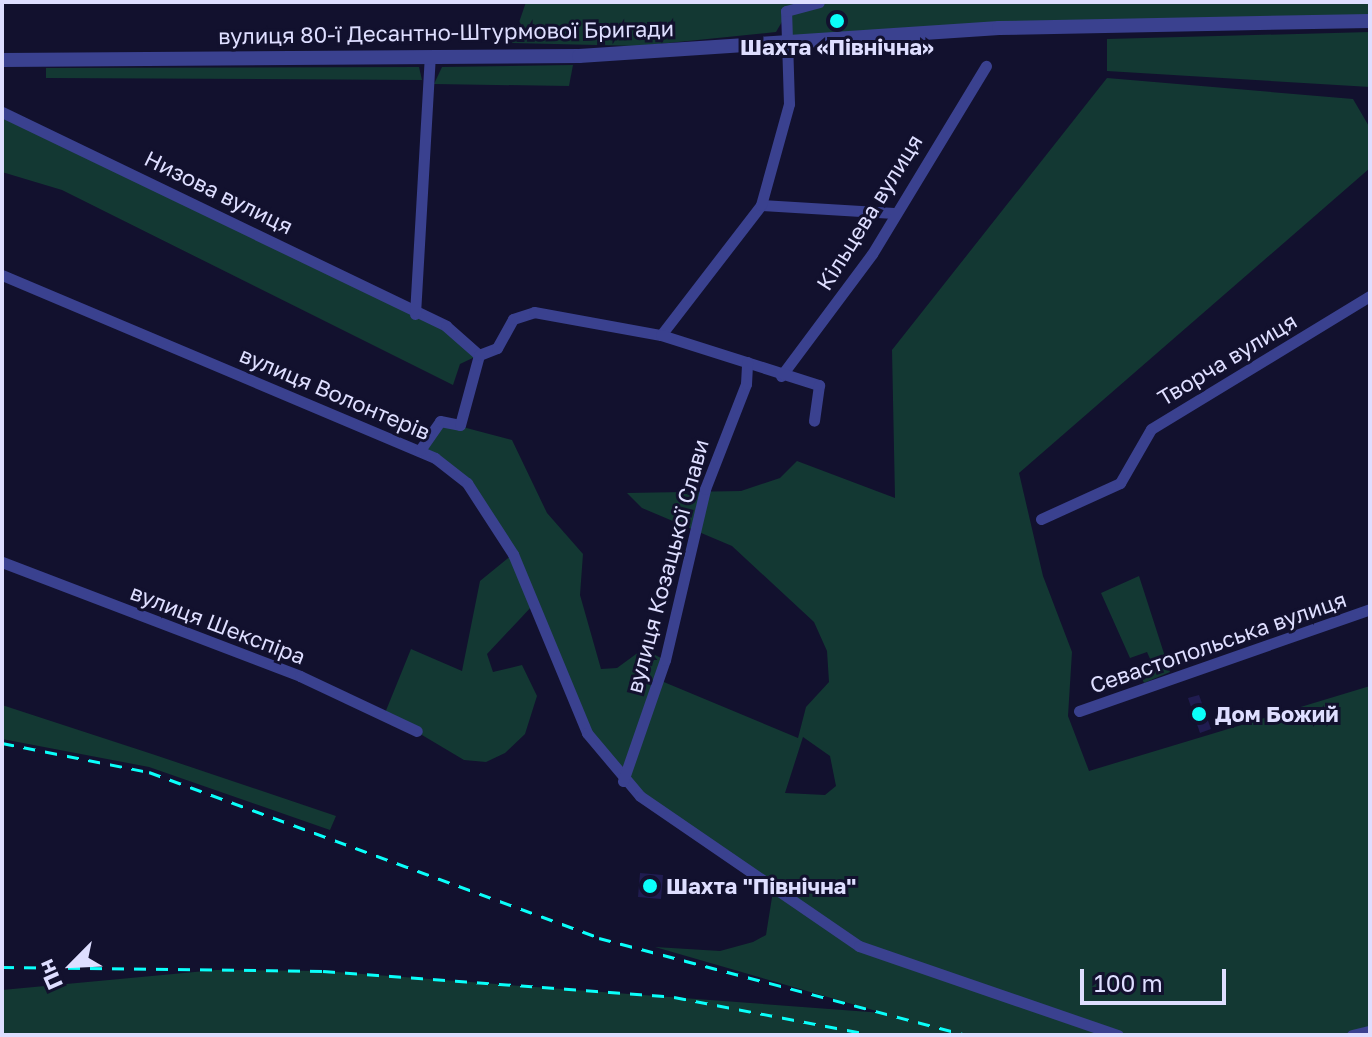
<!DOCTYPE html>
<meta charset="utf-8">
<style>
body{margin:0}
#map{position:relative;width:1372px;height:1037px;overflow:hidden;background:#12112e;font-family:"Golos Text",sans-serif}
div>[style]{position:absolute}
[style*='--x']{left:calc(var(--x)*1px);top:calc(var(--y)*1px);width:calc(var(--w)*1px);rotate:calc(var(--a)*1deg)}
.green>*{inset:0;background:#133833}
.building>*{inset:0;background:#201c50}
.minor>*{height:11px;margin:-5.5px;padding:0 5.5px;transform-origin:5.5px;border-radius:5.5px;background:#3a418f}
.tertiary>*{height:14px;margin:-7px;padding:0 7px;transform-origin:7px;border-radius:7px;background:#3a418f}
.rail>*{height:3px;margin-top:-1.5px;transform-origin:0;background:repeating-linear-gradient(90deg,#0afffa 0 12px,transparent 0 22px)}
.dots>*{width:22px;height:22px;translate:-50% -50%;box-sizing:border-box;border:4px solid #12112e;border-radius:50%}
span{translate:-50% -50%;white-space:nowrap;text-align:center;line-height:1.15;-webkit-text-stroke:6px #12112e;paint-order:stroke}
.street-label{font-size:22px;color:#dedeff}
.poi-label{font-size:22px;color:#dedeff;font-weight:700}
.left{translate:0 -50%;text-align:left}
.frame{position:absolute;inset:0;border:4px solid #dedeff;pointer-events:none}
.north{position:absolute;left:32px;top:925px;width:80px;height:80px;-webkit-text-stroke:6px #12112e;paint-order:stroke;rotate:246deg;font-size:22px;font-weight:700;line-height:32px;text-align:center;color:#dedeff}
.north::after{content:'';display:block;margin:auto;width:28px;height:36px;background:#dedeff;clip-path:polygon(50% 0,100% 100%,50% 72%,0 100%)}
.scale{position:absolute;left:1080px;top:969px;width:146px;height:36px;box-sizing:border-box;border:4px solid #dedeff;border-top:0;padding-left:10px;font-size:24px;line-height:28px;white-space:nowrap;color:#dedeff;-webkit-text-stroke:6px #12112e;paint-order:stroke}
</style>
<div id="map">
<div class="green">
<i style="clip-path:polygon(526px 2px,1370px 2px,1370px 21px,1104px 26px,787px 44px,783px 20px,776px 32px,639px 46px,512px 43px)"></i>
<i style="clip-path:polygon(1370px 32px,1370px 87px,1107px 71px,1107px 39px)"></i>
<i style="clip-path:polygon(573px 65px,569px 86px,434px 84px,442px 67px)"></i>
<i style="clip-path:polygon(419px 67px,422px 80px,46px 78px,46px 68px)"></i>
<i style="clip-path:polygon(evenodd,1107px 78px,1353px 99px,1370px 128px,1370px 168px,1019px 473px,1043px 576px,1072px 652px,1068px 716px,1089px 771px,1370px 686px,1370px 1035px,2px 1035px,2px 990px,216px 970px,323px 971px,883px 1013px,655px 947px,720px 951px,753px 942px,766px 935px,773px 891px,657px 809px,605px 759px,533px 605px,487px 654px,493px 672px,522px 665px,537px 696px,525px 734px,505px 753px,486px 762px,464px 760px,385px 713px,411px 649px,462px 671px,480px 581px,513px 554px,467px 483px,420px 450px,440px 421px,512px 440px,547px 513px,583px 554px,580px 595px,601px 669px,617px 668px,643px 649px,665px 660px,659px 680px,798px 738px,806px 707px,829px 682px,827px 651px,814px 622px,732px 546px,642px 508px,627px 493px,741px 491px,780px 478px,797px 461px,895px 498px,892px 350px,1107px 78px,803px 737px,830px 756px,836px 786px,825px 795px,785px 793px,803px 737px)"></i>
<i style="clip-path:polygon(2px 112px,446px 326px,479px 355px,460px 364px,453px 385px,62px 190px,2px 172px)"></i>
<i style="clip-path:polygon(1139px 576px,1170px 672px,1144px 683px,1141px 676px,1155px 670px,1147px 652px,1130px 658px,1101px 593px)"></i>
<i style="clip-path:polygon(2px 705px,155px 755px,336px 816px,330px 830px,149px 767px,2px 739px)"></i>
</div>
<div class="building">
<i style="clip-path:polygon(1199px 695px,1211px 729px,1200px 733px,1188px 698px)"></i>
<i style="clip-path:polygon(640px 873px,663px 875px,661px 899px,638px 897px)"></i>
</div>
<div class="minor">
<i style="--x:2;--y:112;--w:493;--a:25.7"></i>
<i style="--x:446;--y:326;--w:44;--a:41.3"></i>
<i style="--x:761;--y:205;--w:133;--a:3.4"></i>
<i style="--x:2;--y:275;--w:470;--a:22.9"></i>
<i style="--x:435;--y:458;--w:41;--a:38"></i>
<i style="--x:467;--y:483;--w:85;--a:57.1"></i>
<i style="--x:513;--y:554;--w:194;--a:67.5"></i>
<i style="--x:587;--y:733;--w:82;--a:49.9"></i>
<i style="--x:640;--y:796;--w:265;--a:34.4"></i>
<i style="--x:859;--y:946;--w:274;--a:19"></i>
<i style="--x:415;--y:314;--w:258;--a:-86.7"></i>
<i style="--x:661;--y:335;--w:164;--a:-52.4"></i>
<i style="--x:761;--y:205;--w:105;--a:-74.5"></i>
<i style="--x:789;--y:104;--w:93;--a:-91.8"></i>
<i style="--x:786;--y:11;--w:34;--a:-15"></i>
<i style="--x:781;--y:376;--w:152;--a:-53.3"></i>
<i style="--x:872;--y:254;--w:220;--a:-58.8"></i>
<i style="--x:420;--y:450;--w:35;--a:-55"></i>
<i style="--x:440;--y:421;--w:20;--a:11"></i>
<i style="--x:460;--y:425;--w:73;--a:-74.8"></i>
<i style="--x:479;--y:355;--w:19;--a:-21"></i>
<i style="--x:497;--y:348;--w:33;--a:-61"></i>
<i style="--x:513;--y:319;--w:22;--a:-18"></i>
<i style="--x:534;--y:312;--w:129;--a:10.3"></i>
<i style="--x:661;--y:335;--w:166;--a:17.6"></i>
<i style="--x:819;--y:385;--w:36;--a:98"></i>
<i style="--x:1041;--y:519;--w:87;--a:-24.5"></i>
<i style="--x:1120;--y:483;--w:62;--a:-60.1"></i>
<i style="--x:1151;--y:429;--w:256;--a:-31.3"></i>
<i style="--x:2;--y:562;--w:319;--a:20.9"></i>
<i style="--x:300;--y:676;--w:129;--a:25.2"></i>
<i style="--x:1079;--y:711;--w:308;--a:-19.3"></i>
<i style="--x:623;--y:781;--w:128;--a:-70.9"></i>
<i style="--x:665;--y:660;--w:176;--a:-76.8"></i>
<i style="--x:705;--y:489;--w:113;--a:-68.7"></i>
<i style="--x:746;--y:384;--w:22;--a:-87"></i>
<i style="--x:1352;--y:1035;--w:18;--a:-13"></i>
</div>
<div class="tertiary">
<i style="--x:2;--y:60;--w:577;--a:-0.4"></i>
<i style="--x:579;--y:56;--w:421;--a:-3.8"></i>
<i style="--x:999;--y:28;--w:371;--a:-1.1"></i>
</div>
<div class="rail">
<i style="--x:2;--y:743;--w:150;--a:11.2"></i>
<i style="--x:149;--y:772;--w:480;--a:20.2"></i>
<i style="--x:599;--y:938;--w:379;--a:14.8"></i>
<i style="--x:2;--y:967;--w:321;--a:0.7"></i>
<i style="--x:323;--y:971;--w:352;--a:4.2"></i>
<i style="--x:674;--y:997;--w:203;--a:10.8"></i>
</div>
<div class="dots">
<i style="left:837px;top:21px;background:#0afffa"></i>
<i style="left:1199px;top:714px;background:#0afffa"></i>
<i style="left:650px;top:886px;background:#0afffa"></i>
</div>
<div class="street-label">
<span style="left:446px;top:32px;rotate:-1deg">вулиця 80-ї Десантно-Штурмової Бригади</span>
<span style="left:219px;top:192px;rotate:26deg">Низова вулиця</span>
<span style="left:869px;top:212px;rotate:-58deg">Кільцева вулиця</span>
<span style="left:1227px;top:359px;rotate:-31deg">Творча вулиця</span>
<span style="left:335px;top:393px;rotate:23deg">вулиця Волонтерів</span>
<span style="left:667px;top:566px;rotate:-75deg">вулиця Козацької Слави</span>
<span style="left:218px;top:624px;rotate:21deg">вулиця Шекспіра</span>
<span style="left:1218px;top:642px;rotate:-19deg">Севастопольська вулиця</span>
</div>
<div class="poi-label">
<span style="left:837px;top:47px">Шахта «Північна»</span>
<span class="left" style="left:1215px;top:714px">Дом Божий</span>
<span class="left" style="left:666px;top:886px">Шахта "Північна"</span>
</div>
<div class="frame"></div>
<div class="north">Пн</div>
<div class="scale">100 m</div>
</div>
